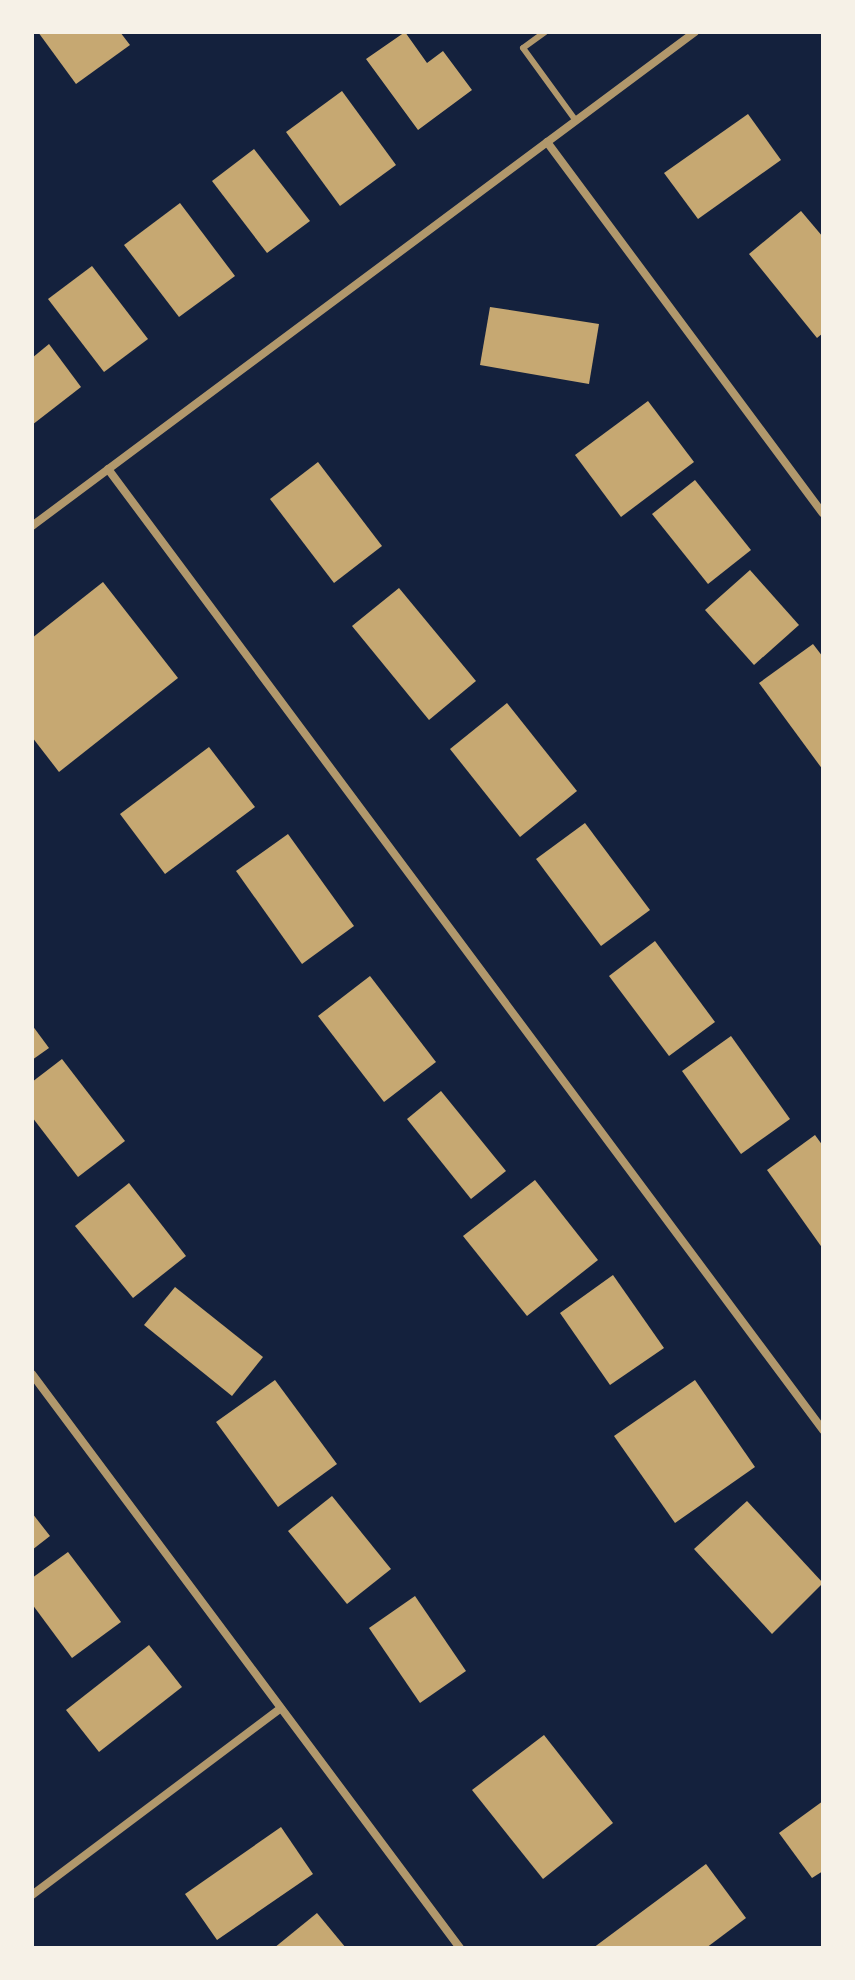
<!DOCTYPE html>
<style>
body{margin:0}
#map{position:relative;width:855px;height:1980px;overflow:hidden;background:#14213d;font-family:"Times New Roman",serif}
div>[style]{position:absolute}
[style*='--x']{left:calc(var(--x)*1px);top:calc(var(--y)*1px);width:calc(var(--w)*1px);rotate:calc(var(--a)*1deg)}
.building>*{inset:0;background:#c6a872}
.service>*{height:6px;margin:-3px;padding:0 3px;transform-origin:3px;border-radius:3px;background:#b1986c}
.minor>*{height:8px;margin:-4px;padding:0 4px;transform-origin:4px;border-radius:4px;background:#b1986c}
span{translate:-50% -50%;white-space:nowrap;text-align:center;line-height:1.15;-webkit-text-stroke:6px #f6f1e7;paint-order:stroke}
.frame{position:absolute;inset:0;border:34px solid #f6f1e7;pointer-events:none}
</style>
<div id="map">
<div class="building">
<i style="clip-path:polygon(38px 32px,120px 32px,130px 45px,76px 84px)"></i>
<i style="clip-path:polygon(405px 32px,427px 63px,443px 51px,472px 90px,418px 130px,366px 59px)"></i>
<i style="clip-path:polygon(342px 91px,396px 165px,340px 206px,286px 132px)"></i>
<i style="clip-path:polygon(748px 114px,781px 160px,698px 219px,664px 173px)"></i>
<i style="clip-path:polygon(254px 149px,310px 221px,267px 253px,212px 181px)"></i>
<i style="clip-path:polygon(180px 203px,235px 276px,179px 317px,124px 245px)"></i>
<i style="clip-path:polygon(801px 211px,823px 237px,823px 333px,817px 338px,749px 254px)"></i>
<i style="clip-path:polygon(92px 266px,148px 339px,104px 372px,48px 299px)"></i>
<i style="clip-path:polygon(490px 307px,599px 324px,589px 384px,480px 365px)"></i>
<i style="clip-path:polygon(49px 344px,81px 387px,32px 425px,32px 358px)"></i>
<i style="clip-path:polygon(648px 401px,694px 462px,621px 517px,575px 455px)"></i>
<i style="clip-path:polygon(318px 462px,382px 546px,334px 583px,270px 499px)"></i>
<i style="clip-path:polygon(695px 480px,751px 550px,708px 584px,652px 514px)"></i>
<i style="clip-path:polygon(750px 570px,799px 625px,754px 665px,705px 610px)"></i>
<i style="clip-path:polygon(103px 582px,178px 678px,59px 772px,32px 737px,32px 638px)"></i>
<i style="clip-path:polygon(399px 588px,476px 681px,429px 720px,352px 626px)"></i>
<i style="clip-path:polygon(813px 644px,823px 657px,823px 770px,759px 683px)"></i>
<i style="clip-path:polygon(507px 703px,577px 791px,520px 837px,450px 749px)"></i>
<i style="clip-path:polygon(209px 747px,255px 807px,165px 874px,120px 814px)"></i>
<i style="clip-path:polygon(585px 823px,650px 910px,601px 946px,536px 859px)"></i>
<i style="clip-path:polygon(288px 834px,354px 926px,302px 964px,236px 871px)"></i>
<i style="clip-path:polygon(655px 941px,715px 1022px,669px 1056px,609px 976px)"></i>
<i style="clip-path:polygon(370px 976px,436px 1062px,384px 1102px,318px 1016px)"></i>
<i style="clip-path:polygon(32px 1025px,49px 1048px,32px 1060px)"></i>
<i style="clip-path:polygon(731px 1036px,790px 1119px,741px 1154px,682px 1071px)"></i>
<i style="clip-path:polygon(62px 1059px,125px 1141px,78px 1177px,32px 1117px,32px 1082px)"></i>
<i style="clip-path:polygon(441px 1091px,506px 1171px,471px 1199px,407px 1119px)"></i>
<i style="clip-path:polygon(815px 1135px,823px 1146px,823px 1249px,767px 1170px)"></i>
<i style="clip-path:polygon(535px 1180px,598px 1260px,527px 1316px,463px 1236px)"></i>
<i style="clip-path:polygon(129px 1183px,186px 1256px,133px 1298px,75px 1226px)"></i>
<i style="clip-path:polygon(613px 1275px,664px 1348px,610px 1385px,560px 1313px)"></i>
<i style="clip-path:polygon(175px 1287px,263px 1357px,232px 1396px,144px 1325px)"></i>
<i style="clip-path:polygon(275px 1380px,337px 1464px,278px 1507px,216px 1422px)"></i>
<i style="clip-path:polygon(695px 1380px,755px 1467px,675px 1523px,614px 1436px)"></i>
<i style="clip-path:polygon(332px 1496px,391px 1569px,347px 1604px,288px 1531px)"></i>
<i style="clip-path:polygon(747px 1501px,823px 1583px,772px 1634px,694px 1549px)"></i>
<i style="clip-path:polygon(32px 1513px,50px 1536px,32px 1550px)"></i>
<i style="clip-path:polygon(68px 1552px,121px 1622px,72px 1658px,32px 1604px,32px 1578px)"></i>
<i style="clip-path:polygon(415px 1596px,466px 1671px,420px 1703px,369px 1628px)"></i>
<i style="clip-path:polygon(149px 1645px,182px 1687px,99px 1752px,66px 1710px)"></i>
<i style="clip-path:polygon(544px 1735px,613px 1823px,543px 1879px,472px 1790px)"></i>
<i style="clip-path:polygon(823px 1801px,823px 1871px,812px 1878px,779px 1833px)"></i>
<i style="clip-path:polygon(281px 1827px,313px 1874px,217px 1940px,185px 1894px)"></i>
<i style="clip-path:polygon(706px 1864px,746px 1918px,706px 1948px,593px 1948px)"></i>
<i style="clip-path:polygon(317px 1913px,346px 1948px,274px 1948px)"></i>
</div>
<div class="service">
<i style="--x:545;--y:32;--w:27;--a:144"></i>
<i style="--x:523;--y:48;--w:90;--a:54"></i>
</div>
<div class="minor">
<i style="--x:547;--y:142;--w:462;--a:53.4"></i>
<i style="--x:108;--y:469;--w:1198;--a:53.35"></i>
<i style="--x:32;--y:526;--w:827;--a:-36.69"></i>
<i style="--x:32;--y:1374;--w:716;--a:53.29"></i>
<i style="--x:32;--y:1895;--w:311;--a:-36.9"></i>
</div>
<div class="frame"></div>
</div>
